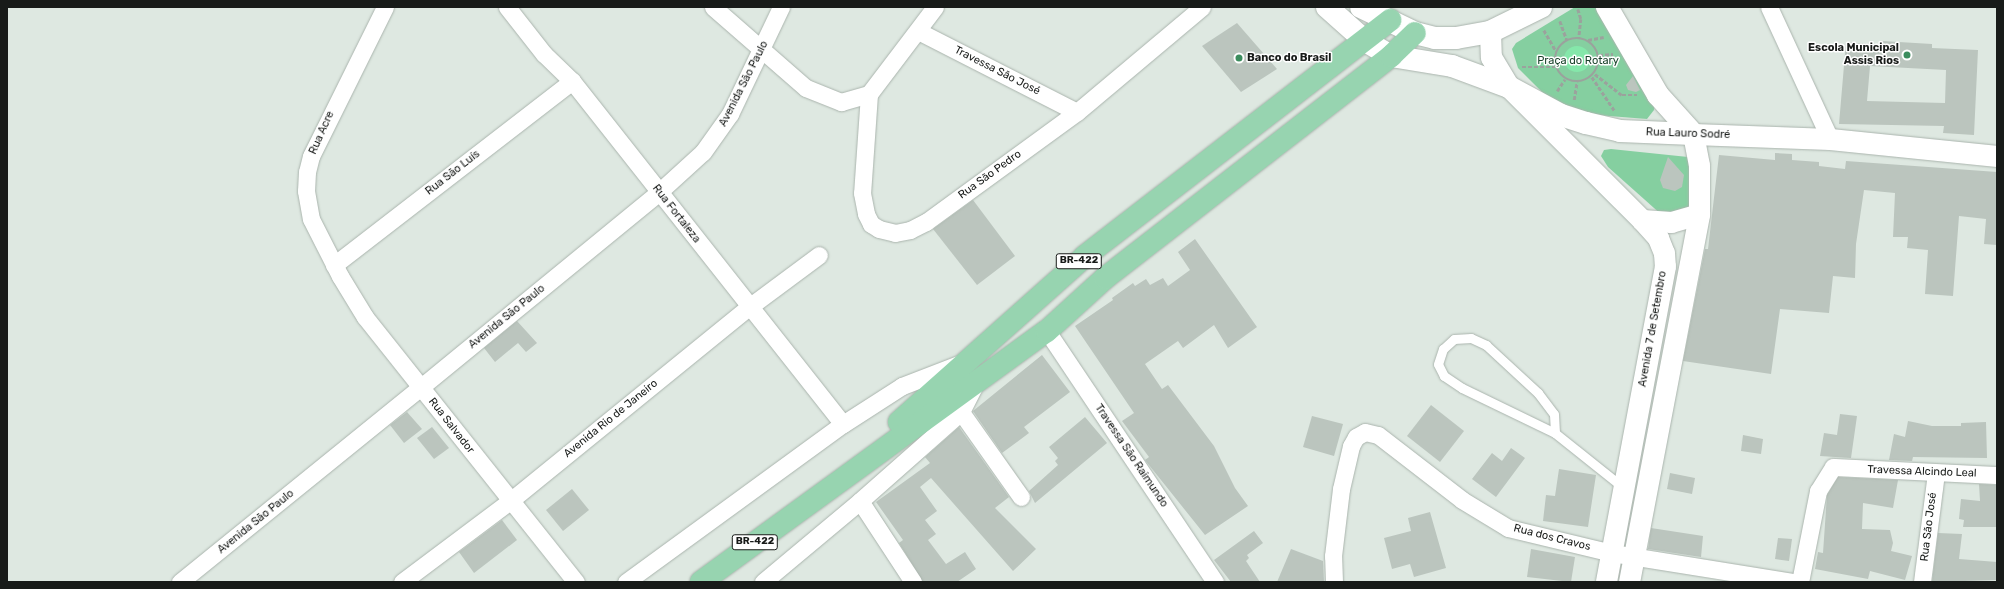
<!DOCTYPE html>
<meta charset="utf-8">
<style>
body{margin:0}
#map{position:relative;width:2004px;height:589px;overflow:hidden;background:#dee8e1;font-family:Rubik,sans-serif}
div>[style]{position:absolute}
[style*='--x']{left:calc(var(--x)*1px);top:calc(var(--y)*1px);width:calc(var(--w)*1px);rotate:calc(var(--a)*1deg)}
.green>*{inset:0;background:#85cfa0}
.water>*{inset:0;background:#85e7aa}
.round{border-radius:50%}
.building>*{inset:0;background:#bbc5be}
.path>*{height:2.5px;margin-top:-1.25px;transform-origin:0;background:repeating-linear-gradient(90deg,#9ba29d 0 4px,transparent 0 6px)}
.path>.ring{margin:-1.25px;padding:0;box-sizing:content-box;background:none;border:2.5px solid #9ba29d;border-radius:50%}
.roads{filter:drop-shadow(0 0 1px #aab4ad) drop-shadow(0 0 1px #aab4ad)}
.service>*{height:9px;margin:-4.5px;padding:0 4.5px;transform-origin:4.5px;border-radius:4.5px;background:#fff}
.minor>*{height:17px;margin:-8.5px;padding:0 8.5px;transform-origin:8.5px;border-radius:8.5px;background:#fff}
.tertiary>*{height:21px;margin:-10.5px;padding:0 10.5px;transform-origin:10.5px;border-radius:10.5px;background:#fff}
.secondary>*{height:22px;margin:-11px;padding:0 11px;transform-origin:11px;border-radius:11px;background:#fff}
.primary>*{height:22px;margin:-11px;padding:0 11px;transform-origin:11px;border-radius:11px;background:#97d4b0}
.dots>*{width:11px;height:11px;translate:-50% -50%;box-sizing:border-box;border:2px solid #fff;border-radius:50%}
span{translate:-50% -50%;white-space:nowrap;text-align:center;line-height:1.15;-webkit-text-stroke:3px #fff;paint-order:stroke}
.shield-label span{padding:1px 3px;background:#fff;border:1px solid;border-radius:3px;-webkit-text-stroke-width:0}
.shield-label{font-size:10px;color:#181b19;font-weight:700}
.poi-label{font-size:11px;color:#181b19;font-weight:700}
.right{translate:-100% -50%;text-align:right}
.left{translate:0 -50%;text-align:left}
.park-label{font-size:11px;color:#1a432b}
.street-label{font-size:11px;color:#181b19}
.frame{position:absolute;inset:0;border:8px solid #181b19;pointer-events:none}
</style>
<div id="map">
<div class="green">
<i style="clip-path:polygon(1575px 7px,1606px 7px,1655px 102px,1654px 110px,1647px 119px,1571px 113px,1546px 96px,1518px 68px,1512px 49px,1516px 43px)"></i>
<i style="clip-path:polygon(1611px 149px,1688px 157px,1692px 209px,1663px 216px,1608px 167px,1601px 156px,1604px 150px)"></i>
</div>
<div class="water">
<i class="round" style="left:1564px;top:46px;width:26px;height:26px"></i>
</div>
<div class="building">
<i style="clip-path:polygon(1237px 23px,1277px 69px,1241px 92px,1202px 46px)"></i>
<i style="clip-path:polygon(evenodd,1882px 41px,1932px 44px,1932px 48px,1978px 50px,1974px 135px,1943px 133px,1944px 126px,1839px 124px,1846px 42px,1882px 45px,1882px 41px,1870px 66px,1946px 70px,1945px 103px,1867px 101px,1870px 66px)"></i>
<i style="clip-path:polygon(1633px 76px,1640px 90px,1636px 92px,1628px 90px,1626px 85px)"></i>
<i style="clip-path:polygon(1775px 153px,1792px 154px,1792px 160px,1819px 162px,1819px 166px,1845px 169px,1846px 161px,1997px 172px,1997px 245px,1984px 244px,1986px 219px,1959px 216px,1953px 296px,1925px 294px,1928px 250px,1907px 248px,1908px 237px,1893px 237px,1895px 193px,1864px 190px,1856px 244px,1855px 278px,1833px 276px,1829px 313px,1780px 309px,1771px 374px,1683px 361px,1705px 249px,1708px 249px,1719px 155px,1775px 160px)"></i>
<i style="clip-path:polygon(1668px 157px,1684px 175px,1682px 187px,1675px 191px,1663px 188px,1660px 180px)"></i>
<i style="clip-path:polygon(973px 200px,1015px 256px,977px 285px,933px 229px)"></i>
<i style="clip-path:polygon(1195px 239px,1257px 327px,1228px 348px,1214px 325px,1183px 348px,1178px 341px,1145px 364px,1162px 389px,1168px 385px,1214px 446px,1235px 488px,1248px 506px,1205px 535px,1145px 460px,1149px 457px,1122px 421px,1134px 413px,1075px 326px,1113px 300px,1112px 298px,1133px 283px,1135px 286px,1146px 279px,1150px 285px,1163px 278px,1168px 286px,1190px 270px,1178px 252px)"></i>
<i style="clip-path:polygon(517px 321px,537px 343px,526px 352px,518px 343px,495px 362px,484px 348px)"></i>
<i style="clip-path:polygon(1042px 355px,1070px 392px,1024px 427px,1029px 433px,1002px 453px,973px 411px)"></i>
<i style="clip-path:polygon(1431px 405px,1464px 431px,1440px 462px,1407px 436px)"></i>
<i style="clip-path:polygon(407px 412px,422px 429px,404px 443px,390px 425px)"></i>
<i style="clip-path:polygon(1840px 414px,1857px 416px,1851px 458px,1820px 456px,1824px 433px,1837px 435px)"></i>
<i style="clip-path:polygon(1312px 416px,1343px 424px,1334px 456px,1303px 447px)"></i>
<i style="clip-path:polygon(1085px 417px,1107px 443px,1035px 503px,1029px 491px,1058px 465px,1055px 461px,1058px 458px,1049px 447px)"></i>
<i style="clip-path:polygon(1908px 421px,1932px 426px,1961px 426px,1961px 423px,1986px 422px,1987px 458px,1913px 457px,1912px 461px,1889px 460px,1894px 434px,1905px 437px)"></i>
<i style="clip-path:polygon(432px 427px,449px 448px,434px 459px,417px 438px)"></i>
<i style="clip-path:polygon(959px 427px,1009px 497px,995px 508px,1036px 549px,1013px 571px,931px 478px,920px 487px,937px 511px,925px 520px,936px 534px,928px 540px,946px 564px,965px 552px,976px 569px,957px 582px,923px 582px,899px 543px,903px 540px,876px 502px,930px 463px,925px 457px)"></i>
<i style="clip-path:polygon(1743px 435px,1763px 439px,1761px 454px,1741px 451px)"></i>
<i style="clip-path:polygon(1511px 448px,1525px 458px,1496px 497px,1472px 479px,1492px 453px,1502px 461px)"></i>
<i style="clip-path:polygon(1559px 469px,1596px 475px,1588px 527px,1543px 521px,1546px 495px,1555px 496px)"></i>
<i style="clip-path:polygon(1670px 473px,1695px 478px,1692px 494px,1667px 489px)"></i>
<i style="clip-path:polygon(1838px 477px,1898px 480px,1893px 508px,1863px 503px,1862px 529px,1890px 530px,1893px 543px,1891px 551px,1912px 556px,1905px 580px,1870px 571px,1868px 579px,1815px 569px,1818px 552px,1823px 553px,1827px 495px)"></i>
<i style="clip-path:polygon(1979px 484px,1997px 485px,1997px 527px,1963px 527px,1964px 520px,1959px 519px,1961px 499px,1980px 501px)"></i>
<i style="clip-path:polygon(572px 489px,589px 510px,563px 531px,546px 510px)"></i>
<i style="clip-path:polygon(1430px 512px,1446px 568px,1414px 577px,1410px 564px,1392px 569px,1384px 538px,1411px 531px,1408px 518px)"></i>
<i style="clip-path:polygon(502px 520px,517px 540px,474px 573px,459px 552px)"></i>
<i style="clip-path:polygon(1651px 528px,1703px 536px,1701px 557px,1648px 549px)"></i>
<i style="clip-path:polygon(1254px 531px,1263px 543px,1247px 555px,1249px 558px,1246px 561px,1260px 582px,1231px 582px,1214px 560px)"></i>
<i style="clip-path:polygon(1938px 533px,1962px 534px,1959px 559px,1997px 562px,1997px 580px,1932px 582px)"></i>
<i style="clip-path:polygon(1778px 538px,1792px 539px,1789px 561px,1775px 559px)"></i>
<i style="clip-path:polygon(1291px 549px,1323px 561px,1324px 582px,1277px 582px)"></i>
<i style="clip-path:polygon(1531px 549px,1575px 557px,1571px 582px,1527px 577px)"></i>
</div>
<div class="path">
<i style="--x:1578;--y:9;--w:10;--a:73"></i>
<i style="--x:1581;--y:19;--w:19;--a:96"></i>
<i style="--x:1560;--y:21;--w:20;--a:70"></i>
<i style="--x:1544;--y:30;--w:24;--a:60"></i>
<i class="ring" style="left:1555px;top:38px;width:41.5px;height:41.5px"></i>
<i style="--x:1588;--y:40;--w:16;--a:-11"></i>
<i style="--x:1599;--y:55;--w:14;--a:-4"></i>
<i style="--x:1522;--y:67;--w:33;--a:0"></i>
<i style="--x:1595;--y:74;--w:34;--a:38"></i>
<i style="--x:1622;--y:95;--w:15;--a:0"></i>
<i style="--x:1592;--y:77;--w:40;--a:56"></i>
<i style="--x:1557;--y:91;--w:14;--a:-56"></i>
<i style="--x:1574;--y:100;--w:18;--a:-81"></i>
</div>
<div class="roads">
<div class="service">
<i style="--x:1555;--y:433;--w:103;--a:-154.2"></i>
<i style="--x:1462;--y:388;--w:22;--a:-146"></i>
<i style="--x:1444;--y:376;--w:13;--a:-117"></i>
<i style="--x:1438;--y:364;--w:16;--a:-72"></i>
<i style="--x:1443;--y:349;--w:15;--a:-42"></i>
<i style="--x:1454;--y:339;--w:17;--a:-3"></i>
<i style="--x:1471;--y:338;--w:17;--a:25"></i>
<i style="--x:1486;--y:345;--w:71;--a:42.7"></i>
<i style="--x:1538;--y:393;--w:26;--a:53"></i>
<i style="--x:1554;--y:414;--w:19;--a:87"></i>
<i style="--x:1555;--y:433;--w:88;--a:38.6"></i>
</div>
<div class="minor">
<i style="--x:385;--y:7;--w:166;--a:116.4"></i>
<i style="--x:311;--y:156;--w:16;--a:104"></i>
<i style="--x:307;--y:172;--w:19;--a:93"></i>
<i style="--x:306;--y:191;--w:28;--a:80"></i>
<i style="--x:311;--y:219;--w:64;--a:63"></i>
<i style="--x:340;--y:276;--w:48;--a:58.6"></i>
<i style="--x:365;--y:317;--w:339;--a:51.5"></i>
<i style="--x:507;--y:7;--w:60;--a:51.8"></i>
<i style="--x:544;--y:54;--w:39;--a:44"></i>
<i style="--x:572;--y:81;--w:437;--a:51.7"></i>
<i style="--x:713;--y:7;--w:123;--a:41.1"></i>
<i style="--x:806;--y:88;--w:38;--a:22"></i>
<i style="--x:841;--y:102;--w:29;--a:-16"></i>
<i style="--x:869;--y:94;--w:109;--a:-52.8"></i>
<i style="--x:1769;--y:7;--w:145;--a:65.2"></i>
<i style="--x:918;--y:31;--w:178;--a:27"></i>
<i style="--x:869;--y:94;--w:99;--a:94"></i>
<i style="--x:862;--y:193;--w:21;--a:79"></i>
<i style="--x:866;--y:214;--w:11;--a:63"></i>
<i style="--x:871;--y:224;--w:9;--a:32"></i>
<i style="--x:879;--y:229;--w:16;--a:14"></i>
<i style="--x:895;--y:233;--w:15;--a:-11"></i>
<i style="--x:910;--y:230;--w:18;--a:-27"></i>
<i style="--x:926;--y:222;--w:187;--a:-36.1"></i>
<i style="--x:1077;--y:112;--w:163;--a:-40"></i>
<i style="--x:334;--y:265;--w:301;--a:-37.7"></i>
<i style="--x:1047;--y:331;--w:302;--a:56.2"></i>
<i style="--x:961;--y:412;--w:104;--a:54.8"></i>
<i style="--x:860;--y:501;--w:97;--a:56.8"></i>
<i style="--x:180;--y:582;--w:310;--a:-39"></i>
<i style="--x:421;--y:387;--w:308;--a:-39.3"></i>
<i style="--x:659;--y:192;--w:59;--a:-42.3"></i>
<i style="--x:703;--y:152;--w:47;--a:-54.6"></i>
<i style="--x:730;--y:114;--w:119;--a:-64.5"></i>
<i style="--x:402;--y:582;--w:135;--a:-36.9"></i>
<i style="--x:510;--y:501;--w:308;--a:-39.1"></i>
<i style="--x:749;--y:307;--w:87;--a:-36.6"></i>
<i style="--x:626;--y:582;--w:268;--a:-36.1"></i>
<i style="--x:843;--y:424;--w:70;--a:-32.8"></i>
<i style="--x:902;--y:386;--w:61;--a:-21.1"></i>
<i style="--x:763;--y:582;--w:126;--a:-39.9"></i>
<i style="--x:860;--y:501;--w:135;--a:-41.4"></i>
<i style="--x:961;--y:412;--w:31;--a:-63"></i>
<i style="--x:1334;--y:582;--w:26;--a:-92"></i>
<i style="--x:1333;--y:556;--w:67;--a:-83.2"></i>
<i style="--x:1341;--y:489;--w:44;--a:-76.9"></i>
<i style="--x:1351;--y:446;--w:10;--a:-61"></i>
<i style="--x:1356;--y:437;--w:10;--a:-29"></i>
<i style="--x:1365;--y:432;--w:13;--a:13"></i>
<i style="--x:1378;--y:435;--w:106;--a:37.7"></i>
<i style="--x:1462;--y:500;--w:54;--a:31.3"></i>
<i style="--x:1508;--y:528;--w:107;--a:13.5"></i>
<i style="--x:1612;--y:553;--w:184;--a:9.1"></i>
<i style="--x:1800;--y:582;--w:93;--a:-78.8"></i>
<i style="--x:1818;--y:491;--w:28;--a:-58"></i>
<i style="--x:1833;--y:467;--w:164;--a:2.8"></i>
<i style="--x:1922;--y:582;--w:110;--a:-82.7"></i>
</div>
<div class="tertiary">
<i style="--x:1490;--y:32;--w:25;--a:88"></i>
<i style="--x:1491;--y:57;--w:35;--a:59"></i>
<i style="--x:1509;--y:87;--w:188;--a:45"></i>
<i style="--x:1642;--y:220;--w:24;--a:48"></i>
<i style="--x:1658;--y:238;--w:16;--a:68"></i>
<i style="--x:1664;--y:253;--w:13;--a:86"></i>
<i style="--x:1665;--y:266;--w:321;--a:100.6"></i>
<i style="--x:1642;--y:220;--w:29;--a:4"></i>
<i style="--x:1671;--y:222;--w:29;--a:-16"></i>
<i style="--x:1629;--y:582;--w:375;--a:-79.2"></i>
<i style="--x:1699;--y:214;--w:49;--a:-90"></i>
<i style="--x:1699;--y:165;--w:32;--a:-101"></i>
<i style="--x:1693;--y:134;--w:137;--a:2.1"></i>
<i style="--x:1830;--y:139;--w:168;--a:5.8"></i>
</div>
<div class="secondary">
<i style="--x:1327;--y:7;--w:50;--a:41.7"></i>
<i style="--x:1364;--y:40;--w:31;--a:31"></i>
<i style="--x:1391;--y:56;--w:62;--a:9.3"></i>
<i style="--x:1452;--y:66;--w:61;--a:20.2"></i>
<i style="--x:1509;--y:87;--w:59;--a:28.3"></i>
<i style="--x:1561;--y:115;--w:26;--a:18"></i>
<i style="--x:1586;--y:123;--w:35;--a:13"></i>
<i style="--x:1620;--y:131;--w:73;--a:2.4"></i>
<i style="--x:1361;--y:7;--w:60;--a:25.7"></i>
<i style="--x:1415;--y:33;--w:21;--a:14"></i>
<i style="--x:1435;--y:38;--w:21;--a:0"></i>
<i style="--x:1456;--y:38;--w:35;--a:-10"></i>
<i style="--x:1490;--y:32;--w:57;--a:-26.1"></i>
<i style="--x:1607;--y:7;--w:102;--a:59.9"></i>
<i style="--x:1658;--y:95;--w:52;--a:48.1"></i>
</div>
<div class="primary">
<i style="--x:899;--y:422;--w:249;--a:-41.7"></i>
<i style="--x:1085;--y:256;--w:386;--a:-37.7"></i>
<i style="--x:701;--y:582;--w:427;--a:-36"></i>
<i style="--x:1047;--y:331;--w:79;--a:-42.4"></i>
<i style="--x:1105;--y:278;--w:362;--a:-37.8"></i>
<i style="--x:1391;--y:56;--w:33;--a:-44"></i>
</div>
</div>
<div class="dots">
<i style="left:1907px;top:55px;background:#3c8d5e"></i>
<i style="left:1239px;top:58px;background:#3c8d5e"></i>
</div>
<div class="shield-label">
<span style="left:1079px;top:261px">BR-422</span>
<span style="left:755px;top:542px">BR-422</span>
</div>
<div class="poi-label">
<span class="right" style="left:1899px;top:55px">Escola Municipal<br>Assis Rios</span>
<span class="left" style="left:1247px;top:58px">Banco do Brasil</span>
</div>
<div class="park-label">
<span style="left:1578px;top:61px">Praça do Rotary</span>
</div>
<div class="street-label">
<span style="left:997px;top:71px;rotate:27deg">Travessa São José</span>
<span style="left:744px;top:84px;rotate:-63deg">Avenida São Paulo</span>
<span style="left:322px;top:133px;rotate:-66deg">Rua Acre</span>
<span style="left:1688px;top:134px;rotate:2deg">Rua Lauro Sodré</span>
<span style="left:453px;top:173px;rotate:-38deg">Rua São Luís</span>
<span style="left:990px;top:175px;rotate:-36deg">Rua São Pedro</span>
<span style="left:676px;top:214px;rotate:52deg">Rua Fortaleza</span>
<span style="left:507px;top:317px;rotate:-39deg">Avenida São Paulo</span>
<span style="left:1653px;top:329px;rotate:-80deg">Avenida 7 de Setembro</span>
<span style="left:611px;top:419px;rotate:-39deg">Avenida Rio de Janeiro</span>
<span style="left:451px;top:426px;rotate:52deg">Rua Salvador</span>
<span style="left:1131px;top:456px;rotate:56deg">Travessa São Raimundo</span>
<span style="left:1922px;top:472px;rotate:2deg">Travessa Alcindo Leal</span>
<span style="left:256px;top:522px;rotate:-39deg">Avenida São Paulo</span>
<span style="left:1929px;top:527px;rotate:-83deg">Rua São José</span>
<span style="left:1552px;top:538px;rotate:14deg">Rua dos Cravos</span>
</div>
<div class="frame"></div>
</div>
